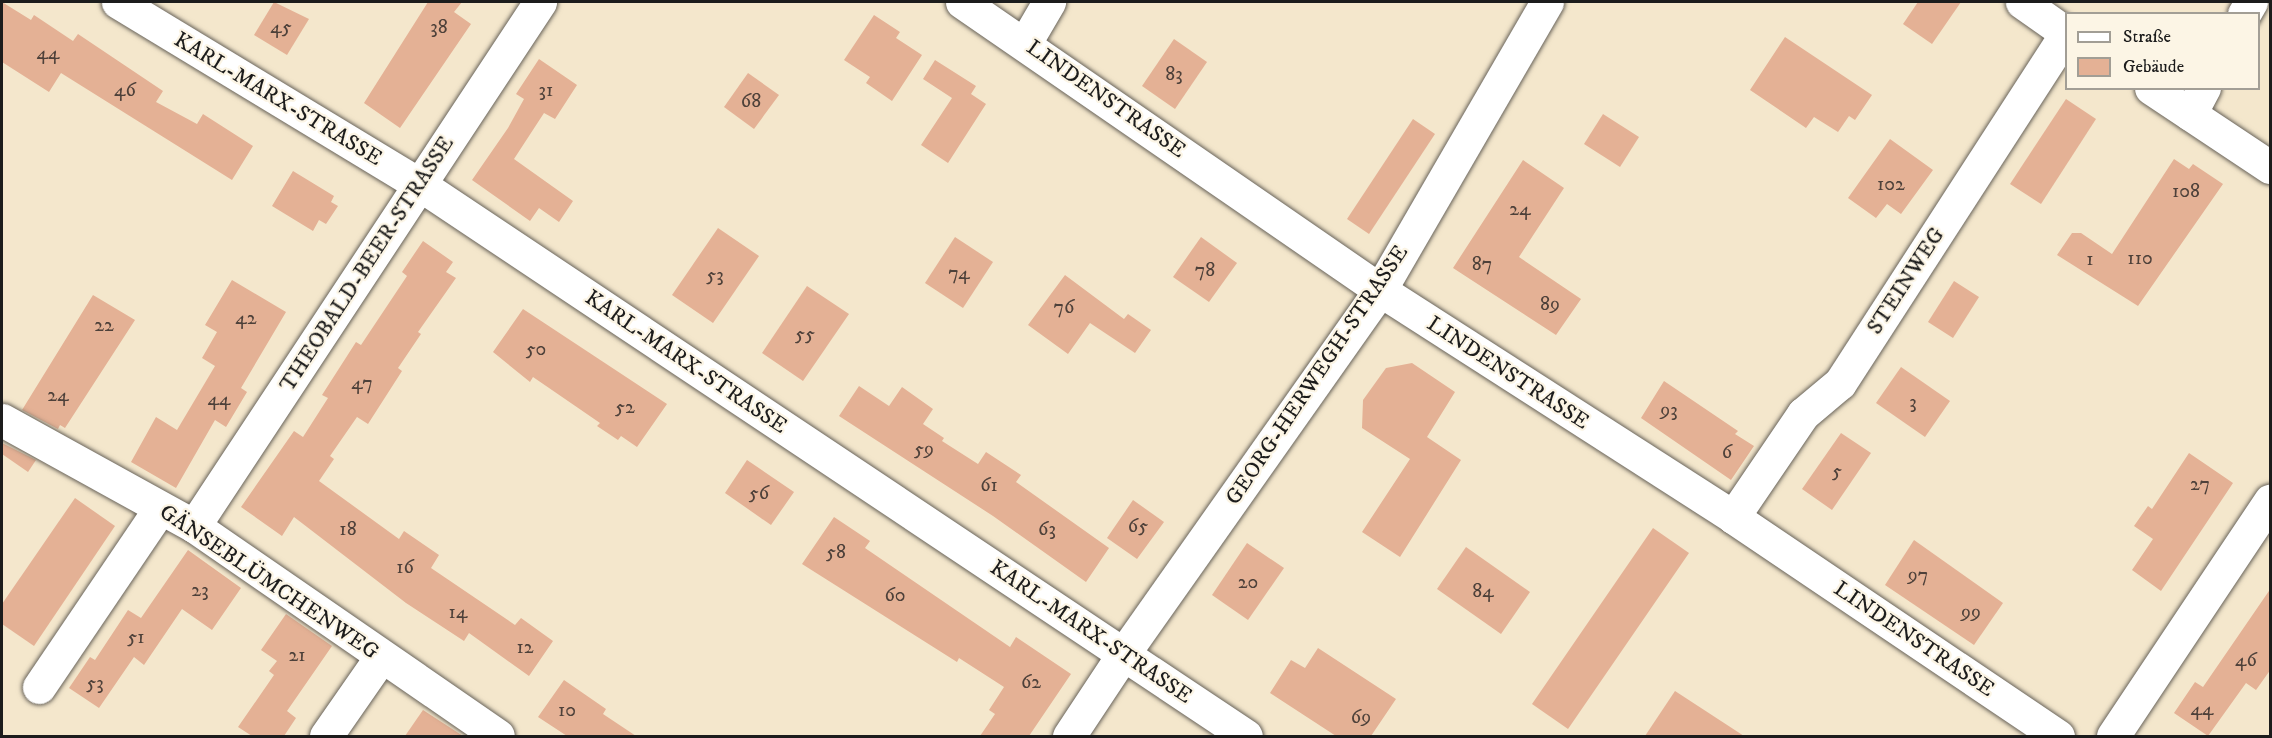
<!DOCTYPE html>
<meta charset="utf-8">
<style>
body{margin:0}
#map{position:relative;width:2272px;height:738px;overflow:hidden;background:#f4e7cc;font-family:"IM FELL DW Pica",serif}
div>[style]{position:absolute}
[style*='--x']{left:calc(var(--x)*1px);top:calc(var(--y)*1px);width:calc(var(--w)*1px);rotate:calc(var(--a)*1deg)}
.building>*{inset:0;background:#e4b195}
.roads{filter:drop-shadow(0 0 2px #68635a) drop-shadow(0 0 2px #68635a)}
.street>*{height:33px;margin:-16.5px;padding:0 16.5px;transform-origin:16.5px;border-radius:16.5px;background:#fff}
span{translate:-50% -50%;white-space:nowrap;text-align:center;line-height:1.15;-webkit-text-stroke:4.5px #fcf5e5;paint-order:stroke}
.number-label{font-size:20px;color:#4e413a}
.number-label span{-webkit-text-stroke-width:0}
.street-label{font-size:22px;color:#1c1c1c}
.frame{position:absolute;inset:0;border:3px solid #1c1c1c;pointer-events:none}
.legend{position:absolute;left:2065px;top:12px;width:195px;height:78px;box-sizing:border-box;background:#fcf5e5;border:2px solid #a29e95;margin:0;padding:8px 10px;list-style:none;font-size:18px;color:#1c1c1c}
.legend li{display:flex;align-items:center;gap:12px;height:30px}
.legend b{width:30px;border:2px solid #a29e95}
</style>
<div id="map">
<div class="building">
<i style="clip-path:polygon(2px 2px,31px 20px,34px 15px,73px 41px,78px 34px,163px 91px,156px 102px,197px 124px,203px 114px,253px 146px,232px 180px,61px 73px,49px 92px,2px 62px)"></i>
<i style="clip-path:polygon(274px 2px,309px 19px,287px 55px,254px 35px)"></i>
<i style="clip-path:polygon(428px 2px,462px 2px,454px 12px,471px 24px,400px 128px,364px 103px)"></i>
<i style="clip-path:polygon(1918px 2px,1961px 2px,1932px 44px,1903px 24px)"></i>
<i style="clip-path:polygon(874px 15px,900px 32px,896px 38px,922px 55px,892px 101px,866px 83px,870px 77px,844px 60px)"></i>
<i style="clip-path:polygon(1785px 37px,1872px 95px,1855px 120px,1849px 116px,1838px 132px,1814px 117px,1806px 128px,1750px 90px)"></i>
<i style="clip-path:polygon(1174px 39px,1207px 62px,1175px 109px,1142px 86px)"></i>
<i style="clip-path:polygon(539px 59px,577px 85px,555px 119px,544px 113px,514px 159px,573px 201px,559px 222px,539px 208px,530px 221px,472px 180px,508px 128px,524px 99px,516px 94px)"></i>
<i style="clip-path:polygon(935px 60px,976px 86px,971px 94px,986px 104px,948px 163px,921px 145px,952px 98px,923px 79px)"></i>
<i style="clip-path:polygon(748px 73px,779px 95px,754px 129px,724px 107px)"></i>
<i style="clip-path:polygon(2066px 99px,2096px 119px,2041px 204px,2010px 184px)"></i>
<i style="clip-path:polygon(1603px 114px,1639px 137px,1620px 167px,1584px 144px)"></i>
<i style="clip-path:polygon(1413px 119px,1435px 134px,1369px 234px,1347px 219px)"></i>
<i style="clip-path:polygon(1890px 139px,1933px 170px,1901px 214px,1887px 204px,1876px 218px,1848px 198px)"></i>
<i style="clip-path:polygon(2174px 159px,2189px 169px,2193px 164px,2223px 184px,2138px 306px,2057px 255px,2072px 233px,2081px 233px,2112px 254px)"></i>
<i style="clip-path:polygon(1523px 160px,1564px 188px,1519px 257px,1581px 299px,1556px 335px,1453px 268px)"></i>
<i style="clip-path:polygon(293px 171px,334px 196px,331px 202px,338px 206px,326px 224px,319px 220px,313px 231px,272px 206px)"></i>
<i style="clip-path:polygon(718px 228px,759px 256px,713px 323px,672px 295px)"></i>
<i style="clip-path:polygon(955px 237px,993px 262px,963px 308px,925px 283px)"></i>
<i style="clip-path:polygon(1201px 237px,1237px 263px,1209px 302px,1173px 277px)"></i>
<i style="clip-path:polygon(423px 241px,453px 262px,446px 272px,456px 278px,418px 332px,421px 334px,398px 368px,402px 371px,368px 424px,357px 417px,330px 456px,334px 459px,319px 481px,399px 539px,404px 531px,439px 555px,431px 568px,515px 625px,521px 618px,553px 641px,529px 676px,469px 633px,464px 641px,406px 603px,294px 517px,282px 536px,241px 507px,294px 431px,303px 437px,328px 398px,322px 395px,356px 342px,361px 345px,407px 276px,402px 272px)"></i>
<i style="clip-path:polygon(1065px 275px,1124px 319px,1128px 314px,1151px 330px,1135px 353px,1090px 323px,1068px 354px,1028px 325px)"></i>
<i style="clip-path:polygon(232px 280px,286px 312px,241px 388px,247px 392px,226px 427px,215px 420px,176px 488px,131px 462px,156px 417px,177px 430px,215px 366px,202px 358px,217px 332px,205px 325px)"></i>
<i style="clip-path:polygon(1954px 281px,1979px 297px,1953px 338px,1928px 322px)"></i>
<i style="clip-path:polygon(807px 286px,849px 314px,803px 381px,762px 353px)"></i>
<i style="clip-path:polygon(93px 295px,135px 320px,65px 428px,60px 425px,58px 429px,22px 410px)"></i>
<i style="clip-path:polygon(523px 309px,667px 404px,637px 447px,621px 436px,618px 440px,597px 426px,600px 423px,533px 377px,530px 382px,493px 352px)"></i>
<i style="clip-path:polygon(1412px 363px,1455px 392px,1427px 437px,1461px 460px,1400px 557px,1362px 532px,1410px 459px,1362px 428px,1363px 400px,1386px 368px)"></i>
<i style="clip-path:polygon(1901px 367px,1950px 401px,1925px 437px,1876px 403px)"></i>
<i style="clip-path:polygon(1664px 381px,1738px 431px,1735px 434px,1754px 446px,1731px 480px,1641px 418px)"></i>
<i style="clip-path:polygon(859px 386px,889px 406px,902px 387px,933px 409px,923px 424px,944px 438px,942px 441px,978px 464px,986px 452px,1021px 475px,1016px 482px,1109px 548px,1086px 582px,993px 516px,839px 416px)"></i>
<i style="clip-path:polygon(1841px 433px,1871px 453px,1832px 510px,1802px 489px)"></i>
<i style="clip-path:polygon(2px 443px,36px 460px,28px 472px,2px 454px)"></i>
<i style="clip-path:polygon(2189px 453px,2233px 483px,2161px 591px,2132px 570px,2153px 539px,2134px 526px,2148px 506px,2152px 509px)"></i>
<i style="clip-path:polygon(747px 460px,794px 492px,771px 525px,725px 493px)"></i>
<i style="clip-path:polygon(75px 498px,115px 526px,34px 646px,2px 624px,2px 604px)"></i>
<i style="clip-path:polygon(1133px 500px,1164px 522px,1137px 559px,1107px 538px)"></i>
<i style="clip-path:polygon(834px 517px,870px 541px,865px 548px,1010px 647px,1016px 637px,1071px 674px,1029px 736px,980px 736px,995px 714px,989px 710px,1004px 687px,959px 658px,957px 662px,802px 564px)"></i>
<i style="clip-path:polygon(1653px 528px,1689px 553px,1568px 729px,1532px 704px)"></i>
<i style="clip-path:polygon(1914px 540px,2003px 603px,1974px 645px,1885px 585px)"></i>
<i style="clip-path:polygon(1247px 543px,1284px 568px,1248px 620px,1212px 595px)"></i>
<i style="clip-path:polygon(1466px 547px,1530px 592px,1501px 634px,1437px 589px)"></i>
<i style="clip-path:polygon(188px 550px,241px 588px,212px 630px,182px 609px,144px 665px,134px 657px,99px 708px,69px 688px,90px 657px,95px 660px,128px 610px,141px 618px)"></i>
<i style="clip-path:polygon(2271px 588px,2271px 669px,2256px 690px,2246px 683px,2208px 736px,2174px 713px,2195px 682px,2203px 687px)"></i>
<i style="clip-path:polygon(286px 614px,332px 646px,287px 711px,296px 718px,284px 736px,252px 736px,238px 727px,274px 675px,269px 671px,277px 661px,261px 650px)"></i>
<i style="clip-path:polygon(1318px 648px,1396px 699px,1371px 736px,1336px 736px,1270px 693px,1291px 660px,1305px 668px)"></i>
<i style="clip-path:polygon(564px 680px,606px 709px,603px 714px,636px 736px,567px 736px,538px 717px)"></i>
<i style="clip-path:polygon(1675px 691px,1744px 736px,1645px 736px)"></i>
<i style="clip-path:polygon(423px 710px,463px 736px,405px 736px)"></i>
</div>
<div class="roads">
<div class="street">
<i style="--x:118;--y:2;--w:352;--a:31.2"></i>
<i style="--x:419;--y:184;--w:994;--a:33.72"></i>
<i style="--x:962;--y:2;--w:508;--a:34.57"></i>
<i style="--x:1380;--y:290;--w:420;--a:32.7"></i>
<i style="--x:1733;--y:517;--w:392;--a:34"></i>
<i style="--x:2022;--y:2;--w:54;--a:35.2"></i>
<i style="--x:2244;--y:14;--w:14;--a:-60"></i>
<i style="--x:1025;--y:43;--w:48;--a:-59.7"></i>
<i style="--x:2151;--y:88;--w:143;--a:33.6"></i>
<i style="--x:2190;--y:114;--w:30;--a:-62"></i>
<i style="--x:2;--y:420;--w:219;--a:28.9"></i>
<i style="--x:194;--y:526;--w:369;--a:34.6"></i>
<i style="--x:1733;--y:517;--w:125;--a:-55.8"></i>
<i style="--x:1803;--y:414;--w:48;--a:-40"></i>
<i style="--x:1840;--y:383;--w:416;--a:-57.1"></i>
<i style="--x:194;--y:526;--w:628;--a:-56.56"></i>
<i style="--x:39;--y:687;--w:216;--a:-55.9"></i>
<i style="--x:326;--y:736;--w:96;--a:-55.2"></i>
<i style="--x:1069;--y:736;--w:100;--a:-56.5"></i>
<i style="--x:1124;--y:653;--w:444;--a:-54.8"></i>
<i style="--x:1380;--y:290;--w:333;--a:-59.9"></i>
<i style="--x:2113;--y:736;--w:283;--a:-56.3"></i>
</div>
</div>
<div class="number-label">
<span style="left:281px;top:27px">45</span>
<span style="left:439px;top:27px">38</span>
<span style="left:48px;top:53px">44</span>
<span style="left:1174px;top:74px">83</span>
<span style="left:125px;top:90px">46</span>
<span style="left:546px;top:90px">31</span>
<span style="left:751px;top:101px">68</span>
<span style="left:1891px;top:184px">102</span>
<span style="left:2186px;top:191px">108</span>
<span style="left:1520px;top:209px">24</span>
<span style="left:2140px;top:258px">110</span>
<span style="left:2090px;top:259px">1</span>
<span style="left:1482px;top:264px">87</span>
<span style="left:1205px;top:270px">78</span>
<span style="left:959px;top:273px">74</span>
<span style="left:715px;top:275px">53</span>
<span style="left:1550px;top:304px">89</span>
<span style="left:1064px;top:307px">76</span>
<span style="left:246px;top:318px">42</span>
<span style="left:104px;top:325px">22</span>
<span style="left:805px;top:334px">55</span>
<span style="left:536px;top:349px">50</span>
<span style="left:362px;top:383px">47</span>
<span style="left:58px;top:395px">24</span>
<span style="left:219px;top:399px">44</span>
<span style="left:1913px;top:402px">3</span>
<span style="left:625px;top:407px">52</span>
<span style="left:1669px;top:410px">93</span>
<span style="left:924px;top:449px">59</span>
<span style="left:1727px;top:452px">6</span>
<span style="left:1837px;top:471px">5</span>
<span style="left:2200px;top:484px">27</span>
<span style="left:989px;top:485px">61</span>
<span style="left:759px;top:493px">56</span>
<span style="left:1138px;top:526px">65</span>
<span style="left:348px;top:529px">18</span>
<span style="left:1047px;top:529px">63</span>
<span style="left:836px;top:552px">58</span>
<span style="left:405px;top:567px">16</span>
<span style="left:1918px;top:575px">97</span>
<span style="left:1248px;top:582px">20</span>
<span style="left:200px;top:590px">23</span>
<span style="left:1483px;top:591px">84</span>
<span style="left:895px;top:595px">60</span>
<span style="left:458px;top:612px">14</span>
<span style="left:1971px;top:612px">99</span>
<span style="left:136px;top:637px">51</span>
<span style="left:525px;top:647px">12</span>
<span style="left:297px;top:655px">21</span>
<span style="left:2246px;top:660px">46</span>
<span style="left:1031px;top:682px">62</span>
<span style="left:95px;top:683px">53</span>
<span style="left:2202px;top:709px">44</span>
<span style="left:567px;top:710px">10</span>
<span style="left:1361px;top:717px">69</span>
</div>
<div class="street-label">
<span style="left:278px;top:99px;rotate:31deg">KARL-MARX-STRASSE</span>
<span style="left:1106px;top:99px;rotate:35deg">LINDENSTRASSE</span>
<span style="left:367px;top:264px;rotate:-57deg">THEOBALD-BEER-STRASSE</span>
<span style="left:1906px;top:281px;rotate:-57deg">STEINWEG</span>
<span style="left:686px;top:362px;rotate:34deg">KARL-MARX-STRASSE</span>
<span style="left:1508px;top:373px;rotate:33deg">LINDENSTRASSE</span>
<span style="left:1317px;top:375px;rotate:-56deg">GEORG-HERWEGH-STRASSE</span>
<span style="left:269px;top:582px;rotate:34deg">GÄNSEBLÜMCHENWEG</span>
<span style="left:1091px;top:632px;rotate:34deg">KARL-MARX-STRASSE</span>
<span style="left:1914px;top:639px;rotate:34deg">LINDENSTRASSE</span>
</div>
<div class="frame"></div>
<ul class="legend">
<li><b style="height:8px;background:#fff"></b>Straße</li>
<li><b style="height:16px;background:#e4b195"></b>Gebäude</li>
</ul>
</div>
